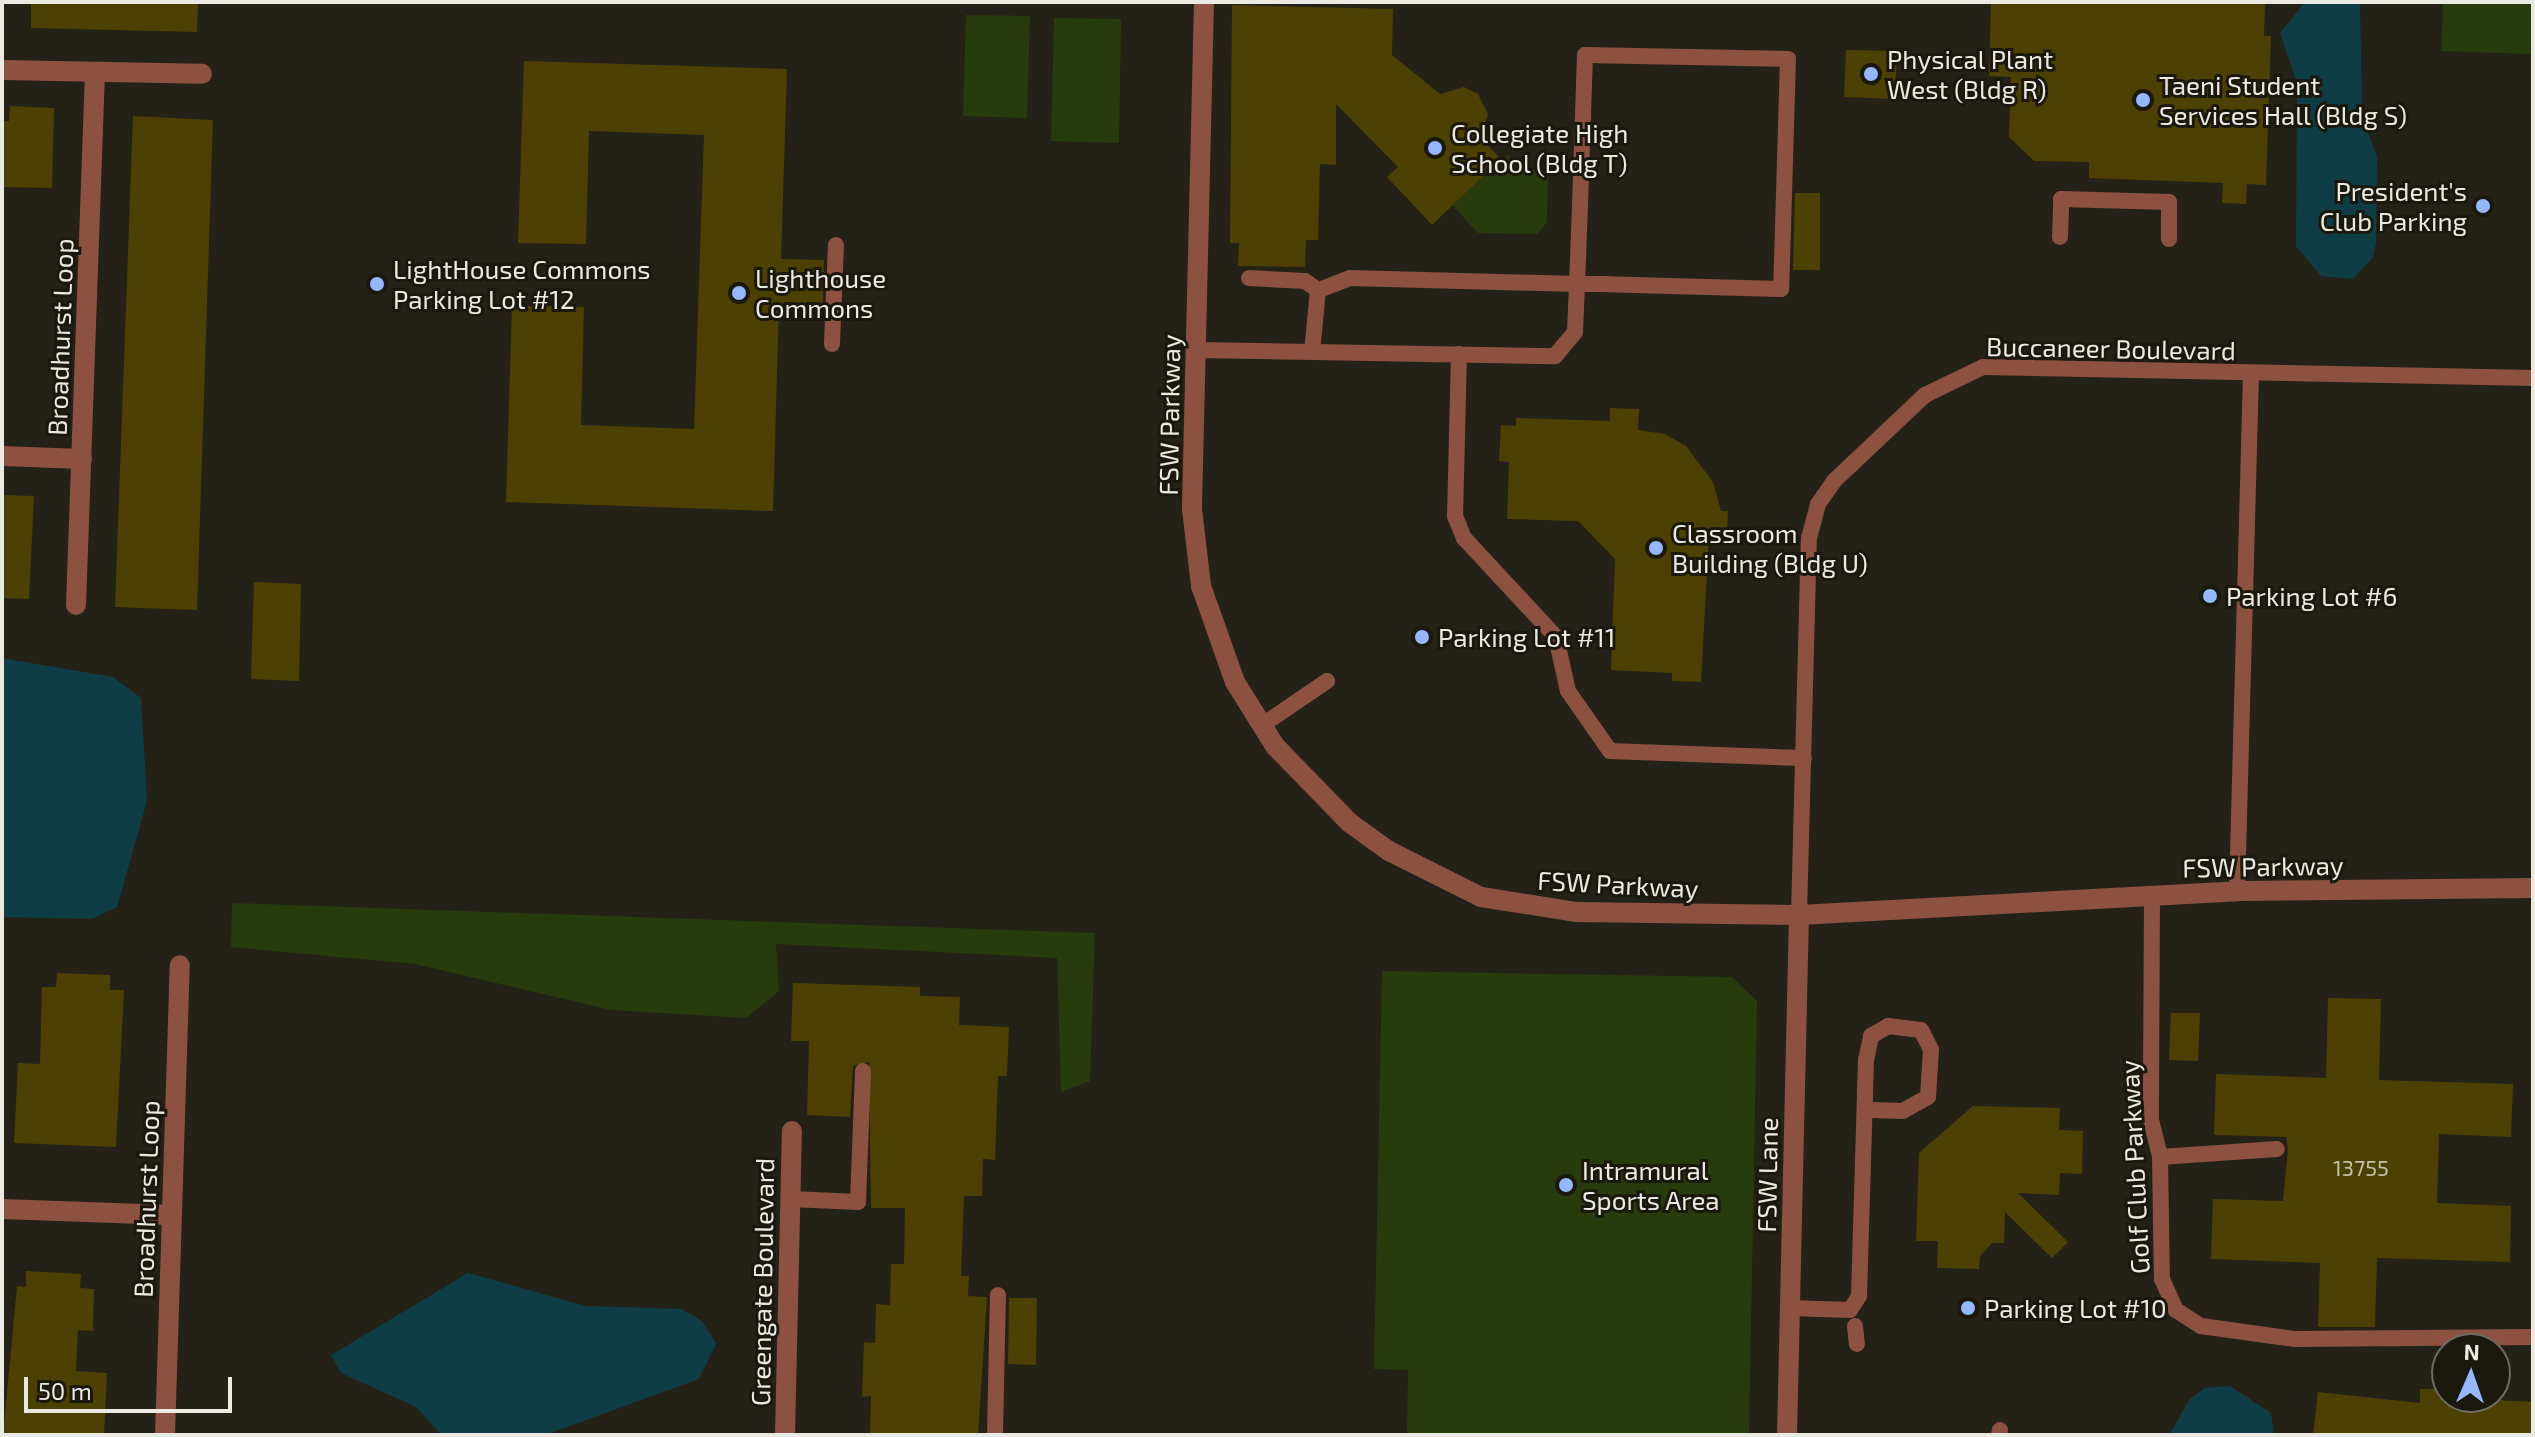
<!DOCTYPE html>
<style>
body{margin:0}
#map{position:relative;width:2535px;height:1437px;overflow:hidden;background:#242217;font-family:"Exo 2",sans-serif}
div>[style]{position:absolute}
[style*='--x']{left:calc(var(--x)*1px);top:calc(var(--y)*1px);width:calc(var(--w)*1px);rotate:calc(var(--a)*1deg)}
.green>*{inset:0;background:#283b0d}
.water>*{inset:0;background:#0f3d46}
.building>*{inset:0;background:#4d4003}
.lane>*{height:16px;margin:-8px;padding:0 8px;transform-origin:8px;border-radius:8px;background:#8c5141}
.street>*{height:20px;margin:-10px;padding:0 10px;transform-origin:10px;border-radius:10px;background:#8c5141}
.dots>*{width:22px;height:22px;translate:-50% -50%;box-sizing:border-box;border:4px solid #1b180e;border-radius:50%}
span{translate:-50% -50%;white-space:nowrap;text-align:center;line-height:1.15;-webkit-text-stroke:6px #1b180e;paint-order:stroke}
.number-label{font-size:22px;color:#c4c0aa}
.number-label span{-webkit-text-stroke-width:0}
.poi-label{font-size:26px;color:#ebeae2}
.left{translate:0 -50%;text-align:left}
.right{translate:-100% -50%;text-align:right}
.street-label{font-size:26px;color:#ebeae2}
.frame{position:absolute;inset:0;border:4px solid #ebeae2;pointer-events:none}
.north{position:absolute;left:2431px;top:1333px;width:80px;height:80px;box-sizing:border-box;background:#1b180e;border:2px solid #6e6c63;border-radius:50%;rotate:2deg;font-size:22px;font-weight:700;line-height:32px;text-align:center;color:#ebeae2}
.north::after{content:'';display:block;margin:auto;width:28px;height:36px;background:#94b7fd;clip-path:polygon(50% 0,100% 100%,50% 72%,0 100%)}
.scale{position:absolute;left:24px;top:1377px;width:208px;height:36px;box-sizing:border-box;border:4px solid #ebeae2;border-top:0;padding-left:10px;font-size:24px;line-height:28px;white-space:nowrap;color:#ebeae2;-webkit-text-stroke:6px #1b180e;paint-order:stroke}
</style>
<div id="map">
<div class="green">
<i style="clip-path:polygon(2443px 2px,2533px 2px,2533px 54px,2441px 51px)"></i>
<i style="clip-path:polygon(966px 15px,1030px 16px,1027px 118px,963px 116px)"></i>
<i style="clip-path:polygon(1054px 18px,1121px 19px,1119px 143px,1051px 141px)"></i>
<i style="clip-path:polygon(1508px 154px,1516px 169px,1548px 170px,1547px 222px,1538px 234px,1478px 233px,1452px 205px,1487px 173px,1492px 177px)"></i>
<i style="clip-path:polygon(232px 903px,1095px 933px,1090px 1081px,1061px 1092px,1057px 958px,776px 944px,779px 991px,746px 1018px,611px 1010px,415px 964px,231px 947px)"></i>
<i style="clip-path:polygon(1382px 971px,1732px 977px,1757px 1001px,1749px 1435px,1407px 1434px,1408px 1370px,1374px 1369px)"></i>
</div>
<div class="water">
<i style="clip-path:polygon(2305px 2px,2360px 2px,2362px 114px,2377px 157px,2376px 243px,2373px 257px,2353px 279px,2321px 276px,2296px 246px,2297px 83px,2280px 33px)"></i>
<i style="clip-path:polygon(2px 658px,113px 677px,141px 698px,147px 801px,117px 907px,92px 919px,2px 917px)"></i>
<i style="clip-path:polygon(468px 1273px,586px 1306px,681px 1309px,702px 1321px,716px 1344px,699px 1379px,545px 1435px,442px 1435px,416px 1407px,341px 1373px,331px 1355px)"></i>
<i style="clip-path:polygon(2230px 1386px,2271px 1413px,2274px 1435px,2169px 1435px,2190px 1399px,2205px 1388px)"></i>
</div>
<div class="building">
<i style="clip-path:polygon(31px 2px,198px 2px,197px 32px,31px 28px)"></i>
<i style="clip-path:polygon(1991px 2px,2265px 2px,2264px 36px,2271px 36px,2266px 185px,2247px 184px,2246px 204px,2222px 203px,2223px 183px,2089px 178px,2089px 162px,2034px 161px,2009px 137px,2011px 77px,1989px 76px)"></i>
<i style="clip-path:polygon(1232px 5px,1393px 9px,1392px 55px,1440px 94px,1464px 87px,1478px 94px,1488px 114px,1480px 138px,1501px 159px,1432px 225px,1387px 177px,1398px 167px,1336px 104px,1336px 165px,1320px 164px,1318px 240px,1306px 240px,1305px 267px,1238px 266px,1239px 243px,1230px 243px)"></i>
<i style="clip-path:polygon(1846px 50px,1897px 51px,1895px 99px,1844px 97px)"></i>
<i style="clip-path:polygon(524px 61px,787px 69px,781px 259px,824px 260px,823px 306px,779px 305px,773px 511px,506px 502px,512px 305px,584px 307px,581px 425px,694px 429px,704px 135px,589px 131px,586px 244px,518px 243px)"></i>
<i style="clip-path:polygon(10px 106px,54px 108px,52px 188px,2px 187px,2px 121px,9px 121px)"></i>
<i style="clip-path:polygon(133px 116px,213px 120px,197px 610px,115px 607px)"></i>
<i style="clip-path:polygon(1795px 193px,1820px 193px,1820px 270px,1793px 270px)"></i>
<i style="clip-path:polygon(1610px 408px,1639px 409px,1638px 430px,1665px 434px,1686px 446px,1713px 482px,1721px 511px,1728px 511px,1727px 536px,1709px 535px,1701px 682px,1672px 681px,1672px 673px,1611px 670px,1615px 559px,1578px 521px,1507px 519px,1509px 462px,1499px 461px,1501px 425px,1516px 426px,1516px 418px,1610px 421px)"></i>
<i style="clip-path:polygon(4px 495px,34px 496px,29px 599px,2px 598px)"></i>
<i style="clip-path:polygon(254px 582px,301px 584px,299px 681px,251px 679px)"></i>
<i style="clip-path:polygon(57px 973px,110px 975px,110px 990px,124px 990px,116px 1147px,14px 1143px,18px 1063px,40px 1064px,42px 987px,56px 987px)"></i>
<i style="clip-path:polygon(793px 983px,920px 987px,920px 996px,960px 997px,959px 1025px,1009px 1027px,1007px 1076px,998px 1076px,995px 1160px,983px 1159px,982px 1196px,964px 1196px,961px 1276px,969px 1276px,968px 1296px,987px 1297px,978px 1435px,870px 1434px,871px 1396px,862px 1397px,864px 1342px,875px 1343px,876px 1304px,890px 1305px,891px 1264px,904px 1264px,905px 1208px,871px 1208px,869px 1062px,853px 1066px,850px 1117px,807px 1115px,809px 1041px,791px 1041px)"></i>
<i style="clip-path:polygon(2328px 998px,2381px 999px,2379px 1080px,2513px 1084px,2511px 1137px,2439px 1134px,2437px 1203px,2511px 1206px,2510px 1262px,2377px 1258px,2375px 1327px,2318px 1327px,2320px 1263px,2211px 1259px,2213px 1199px,2283px 1201px,2288px 1149px,2286px 1137px,2214px 1135px,2216px 1074px,2326px 1078px)"></i>
<i style="clip-path:polygon(2171px 1013px,2200px 1013px,2198px 1061px,2169px 1060px)"></i>
<i style="clip-path:polygon(1973px 1106px,2060px 1108px,2059px 1130px,2083px 1131px,2082px 1174px,2060px 1173px,2059px 1195px,2018px 1193px,2068px 1242px,2052px 1258px,2005px 1212px,2004px 1243px,1992px 1243px,1980px 1256px,1979px 1269px,1937px 1268px,1938px 1241px,1916px 1241px,1919px 1153px)"></i>
<i style="clip-path:polygon(26px 1271px,81px 1274px,80px 1288px,94px 1289px,93px 1331px,78px 1330px,76px 1371px,107px 1373px,104px 1435px,3px 1435px,17px 1286px,26px 1287px)"></i>
<i style="clip-path:polygon(1009px 1298px,1037px 1298px,1036px 1365px,1008px 1364px)"></i>
<i style="clip-path:polygon(2420px 1389px,2447px 1389px,2447px 1397px,2533px 1402px,2533px 1435px,2313px 1435px,2318px 1392px,2420px 1403px)"></i>
</div>
<div class="lane">
<i style="--x:2060;--y:237;--w:38;--a:-88"></i>
<i style="--x:2061;--y:199;--w:108;--a:1.6"></i>
<i style="--x:2169;--y:202;--w:37;--a:90"></i>
<i style="--x:1249;--y:278;--w:56;--a:3.1"></i>
<i style="--x:1305;--y:281;--w:16;--a:35"></i>
<i style="--x:832;--y:344;--w:99;--a:-87.7"></i>
<i style="--x:1196;--y:350;--w:359;--a:1"></i>
<i style="--x:1555;--y:356;--w:31;--a:-50"></i>
<i style="--x:1575;--y:332;--w:48;--a:-87.6"></i>
<i style="--x:1577;--y:284;--w:79;--a:-87.8"></i>
<i style="--x:1580;--y:205;--w:150;--a:-88.1"></i>
<i style="--x:1585;--y:55;--w:203;--a:1.1"></i>
<i style="--x:1788;--y:59;--w:230;--a:91.7"></i>
<i style="--x:1781;--y:289;--w:174;--a:-178.4"></i>
<i style="--x:1607;--y:284;--w:30;--a:180"></i>
<i style="--x:1577;--y:284;--w:227;--a:-178.5"></i>
<i style="--x:1350;--y:278;--w:34;--a:159"></i>
<i style="--x:1318;--y:290;--w:62;--a:95.5"></i>
<i style="--x:1459;--y:354;--w:162;--a:91.4"></i>
<i style="--x:1455;--y:516;--w:24;--a:68"></i>
<i style="--x:1464;--y:538;--w:135;--a:47.1"></i>
<i style="--x:1556;--y:637;--w:55;--a:77.5"></i>
<i style="--x:1568;--y:691;--w:73;--a:55"></i>
<i style="--x:1610;--y:751;--w:194;--a:2.1"></i>
<i style="--x:1261;--y:726;--w:80;--a:-34.3"></i>
<i style="--x:2237;--y:891;--w:518;--a:-88.45"></i>
<i style="--x:2152;--y:896;--w:224;--a:90.3"></i>
<i style="--x:2151;--y:1120;--w:38;--a:76"></i>
<i style="--x:2160;--y:1157;--w:122;--a:89.1"></i>
<i style="--x:2162;--y:1279;--w:34;--a:66"></i>
<i style="--x:2176;--y:1310;--w:30;--a:33"></i>
<i style="--x:2201;--y:1326;--w:95;--a:7.9"></i>
<i style="--x:2295;--y:1339;--w:238;--a:-0.5"></i>
<i style="--x:1799;--y:915;--w:377;--a:-88.5"></i>
<i style="--x:1809;--y:538;--w:35;--a:-75"></i>
<i style="--x:1818;--y:504;--w:28;--a:-55"></i>
<i style="--x:1834;--y:481;--w:125;--a:-43.4"></i>
<i style="--x:1925;--y:395;--w:64;--a:-25.8"></i>
<i style="--x:1983;--y:367;--w:550;--a:1.15"></i>
<i style="--x:2160;--y:1157;--w:117;--a:-3.9"></i>
<i style="--x:791;--y:1199;--w:67;--a:2.6"></i>
<i style="--x:858;--y:1202;--w:131;--a:-87.8"></i>
<i style="--x:1790;--y:1308;--w:60;--a:1.9"></i>
<i style="--x:1850;--y:1310;--w:17;--a:-57"></i>
<i style="--x:1859;--y:1296;--w:236;--a:-88.3"></i>
<i style="--x:1866;--y:1060;--w:25;--a:-78"></i>
<i style="--x:1871;--y:1036;--w:20;--a:-30"></i>
<i style="--x:1888;--y:1026;--w:33;--a:7"></i>
<i style="--x:1921;--y:1030;--w:22;--a:63"></i>
<i style="--x:1931;--y:1050;--w:47;--a:93.7"></i>
<i style="--x:1928;--y:1097;--w:29;--a:151"></i>
<i style="--x:1903;--y:1111;--w:38;--a:-178"></i>
<i style="--x:1855;--y:1326;--w:18;--a:84"></i>
<i style="--x:995;--y:1435;--w:140;--a:-88.8"></i>
<i style="--x:1999;--y:1435;--w:5;--a:-79"></i>
</div>
<div class="street">
<i style="--x:1204;--y:2;--w:507;--a:91.36"></i>
<i style="--x:1192;--y:509;--w:78;--a:83.3"></i>
<i style="--x:1201;--y:586;--w:102;--a:70.5"></i>
<i style="--x:1235;--y:682;--w:75;--a:58"></i>
<i style="--x:1275;--y:746;--w:107;--a:45.8"></i>
<i style="--x:1350;--y:823;--w:48;--a:35.7"></i>
<i style="--x:1389;--y:851;--w:103;--a:26.6"></i>
<i style="--x:1481;--y:897;--w:97;--a:8.9"></i>
<i style="--x:1577;--y:912;--w:222;--a:0.8"></i>
<i style="--x:1799;--y:915;--w:439;--a:-3.1"></i>
<i style="--x:2237;--y:891;--w:296;--a:-0.6"></i>
<i style="--x:2;--y:70;--w:200;--a:1.1"></i>
<i style="--x:2;--y:456;--w:80;--a:2.1"></i>
<i style="--x:76;--y:605;--w:533;--a:-87.96"></i>
<i style="--x:2;--y:1209;--w:169;--a:2"></i>
<i style="--x:165;--y:1435;--w:470;--a:-88.2"></i>
<i style="--x:785;--y:1435;--w:304;--a:-88.7"></i>
<i style="--x:1787;--y:1435;--w:520;--a:-88.68"></i>
</div>
<div class="dots">
<i style="left:1871px;top:74px;background:#94b7fd"></i>
<i style="left:2143px;top:100px;background:#94b7fd"></i>
<i style="left:1435px;top:148px;background:#94b7fd"></i>
<i style="left:2483px;top:206px;background:#94b7fd"></i>
<i style="left:377px;top:284px;background:#94b7fd"></i>
<i style="left:739px;top:293px;background:#94b7fd"></i>
<i style="left:1656px;top:548px;background:#94b7fd"></i>
<i style="left:2210px;top:596px;background:#94b7fd"></i>
<i style="left:1422px;top:637px;background:#94b7fd"></i>
<i style="left:1566px;top:1185px;background:#94b7fd"></i>
<i style="left:1968px;top:1308px;background:#94b7fd"></i>
</div>
<div class="number-label">
<span style="left:2361px;top:1168px">13755</span>
</div>
<div class="poi-label">
<span class="left" style="left:1887px;top:74px">Physical Plant<br>West (Bldg R)</span>
<span class="left" style="left:2159px;top:100px">Taeni Student<br>Services Hall (Bldg S)</span>
<span class="left" style="left:1451px;top:148px">Collegiate High<br>School (Bldg T)</span>
<span class="right" style="left:2467px;top:206px">President's<br>Club Parking</span>
<span class="left" style="left:393px;top:284px">LightHouse Commons<br>Parking Lot #12</span>
<span class="left" style="left:755px;top:293px">Lighthouse<br>Commons</span>
<span class="left" style="left:1672px;top:548px">Classroom<br>Building (Bldg U)</span>
<span class="left" style="left:2226px;top:596px">Parking Lot #6</span>
<span class="left" style="left:1438px;top:637px">Parking Lot #11</span>
<span class="left" style="left:1582px;top:1185px">Intramural<br>Sports Area</span>
<span class="left" style="left:1984px;top:1308px">Parking Lot #10</span>
</div>
<div class="street-label">
<span style="left:60px;top:337px;rotate:-88deg">Broadhurst Loop</span>
<span style="left:2111px;top:348px;rotate:1deg">Buccaneer Boulevard</span>
<span style="left:1169px;top:415px;rotate:-89deg">FSW Parkway</span>
<span style="left:2263px;top:866px;rotate:-1deg">FSW Parkway</span>
<span style="left:1618px;top:884px;rotate:3deg">FSW Parkway</span>
<span style="left:2134px;top:1167px;rotate:-93deg">Golf Club Parkway</span>
<span style="left:1767px;top:1175px;rotate:-89deg">FSW Lane</span>
<span style="left:146px;top:1199px;rotate:-88deg">Broadhurst Loop</span>
<span style="left:762px;top:1282px;rotate:-89deg">Greengate Boulevard</span>
</div>
<div class="frame"></div>
<div class="north">N</div>
<div class="scale">50 m</div>
</div>
